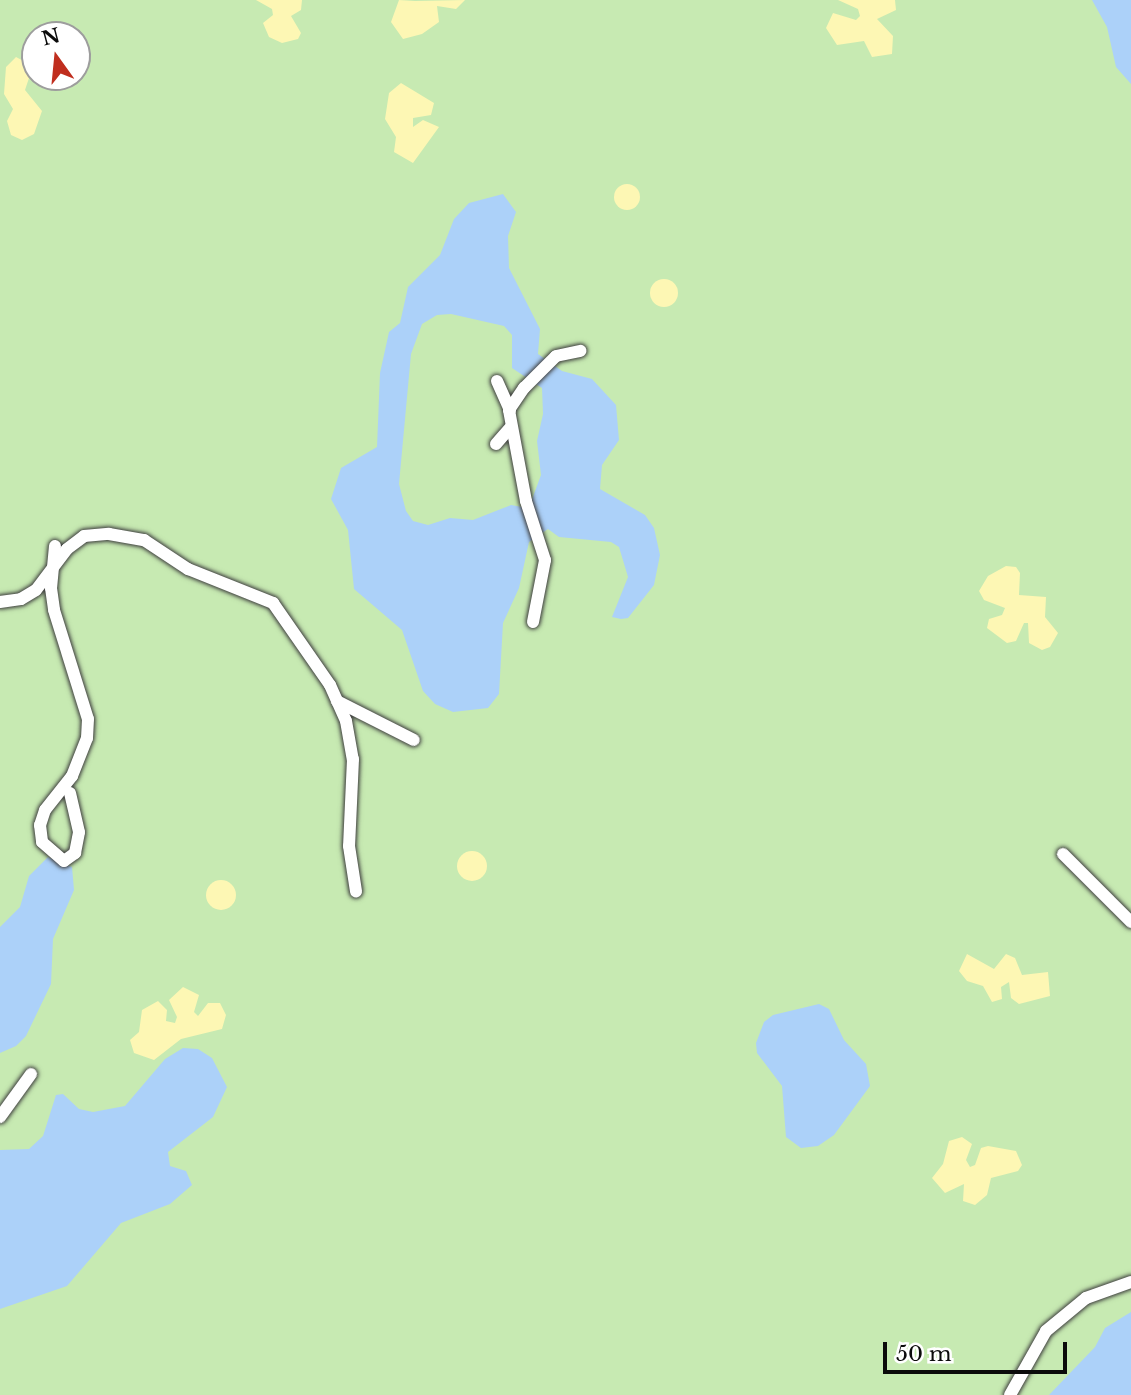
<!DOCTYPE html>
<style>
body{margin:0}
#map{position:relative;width:1131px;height:1395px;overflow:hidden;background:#fffeea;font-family:"Libre Baskerville",serif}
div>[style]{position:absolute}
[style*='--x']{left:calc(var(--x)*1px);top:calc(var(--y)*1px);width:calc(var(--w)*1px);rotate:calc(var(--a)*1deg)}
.green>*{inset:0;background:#c7eab2}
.sand>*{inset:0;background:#fdf7b4}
.round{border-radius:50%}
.water>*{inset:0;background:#acd1f9}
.roads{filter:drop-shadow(0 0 2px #3e3e3e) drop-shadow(0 0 2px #3e3e3e)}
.lane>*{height:12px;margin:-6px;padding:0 6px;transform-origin:6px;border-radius:6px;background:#fff}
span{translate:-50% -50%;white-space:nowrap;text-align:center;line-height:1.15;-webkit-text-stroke:7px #fff;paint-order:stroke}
.north{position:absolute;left:21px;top:21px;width:70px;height:70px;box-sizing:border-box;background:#fff;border:2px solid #9d9d9d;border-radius:50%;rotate:345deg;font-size:19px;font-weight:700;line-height:28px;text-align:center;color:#0b0b0b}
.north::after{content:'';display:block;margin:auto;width:24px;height:32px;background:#c02e1e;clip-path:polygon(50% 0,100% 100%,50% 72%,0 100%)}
.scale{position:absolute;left:883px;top:1342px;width:184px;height:32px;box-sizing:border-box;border:4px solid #0b0b0b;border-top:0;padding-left:9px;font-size:21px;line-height:24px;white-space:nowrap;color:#0b0b0b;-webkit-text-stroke:5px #fff;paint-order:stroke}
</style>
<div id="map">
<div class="green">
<i style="clip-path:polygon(evenodd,0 0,1131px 0,1131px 1395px,0 1395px,0 0,35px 35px,77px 35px,77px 77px,35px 77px,35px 35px)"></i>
</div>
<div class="sand">
<i style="clip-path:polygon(256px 0,302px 0,301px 10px,291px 16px,301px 33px,298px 39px,282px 43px,269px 37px,263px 23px,273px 15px,272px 9px)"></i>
<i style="clip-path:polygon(399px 0,415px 1px,465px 0,456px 9px,437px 6px,439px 22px,422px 34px,403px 39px,391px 22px)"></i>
<i style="clip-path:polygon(838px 0,895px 0,896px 10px,877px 19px,893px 36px,892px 54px,872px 57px,864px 41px,837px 45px,826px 28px,833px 13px,856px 20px,860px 16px,858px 9px)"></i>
<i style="clip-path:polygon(16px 57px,33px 66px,25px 90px,42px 111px,34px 134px,22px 140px,11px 135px,7px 121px,13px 109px,4px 94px,6px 67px)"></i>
<i style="clip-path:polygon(401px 83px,434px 103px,431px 115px,413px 118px,413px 127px,423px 120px,439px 127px,413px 163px,394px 152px,396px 137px,385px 119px,389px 93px)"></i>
<i class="round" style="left:614px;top:184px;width:26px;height:26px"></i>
<i class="round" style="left:650px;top:279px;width:28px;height:28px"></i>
<i style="clip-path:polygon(1006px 566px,1016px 567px,1020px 573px,1019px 595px,1046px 597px,1045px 617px,1058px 633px,1050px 647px,1042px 650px,1029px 643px,1028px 623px,1024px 623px,1016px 641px,1007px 643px,987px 628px,989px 619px,1002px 615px,1005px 608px,984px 600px,979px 591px,988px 576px)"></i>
<i class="round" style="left:457px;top:851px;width:30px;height:30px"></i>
<i class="round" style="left:206px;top:880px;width:30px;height:30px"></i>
<i style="clip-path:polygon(967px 954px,994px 969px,1006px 954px,1015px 958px,1022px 975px,1048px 972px,1050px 996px,1019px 1004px,1011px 998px,1009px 982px,1001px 987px,1002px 999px,992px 1002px,983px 986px,967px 981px,959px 971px)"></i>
<i style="clip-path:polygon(183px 987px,199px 995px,194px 1012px,198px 1016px,208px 1003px,220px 1003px,226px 1015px,222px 1029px,181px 1039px,154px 1060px,134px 1053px,130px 1040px,139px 1032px,142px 1010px,158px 1001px,167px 1010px,166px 1021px,175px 1023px,177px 1017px,169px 1000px)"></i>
<i style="clip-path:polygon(962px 1137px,972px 1144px,966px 1160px,970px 1167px,975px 1165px,981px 1148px,988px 1146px,1016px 1151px,1022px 1165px,1018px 1171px,991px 1178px,987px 1195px,975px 1205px,963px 1201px,964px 1184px,945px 1193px,932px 1178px,943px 1164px,949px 1141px)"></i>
</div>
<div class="water">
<i style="clip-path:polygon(1092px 0,1131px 0,1131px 84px,1116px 67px,1107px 27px)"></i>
<i style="clip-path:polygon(evenodd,503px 194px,516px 212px,508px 236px,509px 268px,540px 329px,538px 354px,562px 371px,592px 379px,616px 405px,619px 440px,602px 465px,600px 489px,645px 515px,654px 528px,660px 555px,654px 585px,628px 618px,621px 619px,612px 617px,628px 577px,619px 547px,611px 542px,559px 537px,548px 529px,529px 542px,519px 588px,503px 623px,499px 694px,488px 708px,453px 712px,435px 704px,423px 691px,402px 630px,354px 589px,348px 530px,331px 499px,341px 468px,377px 447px,380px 373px,389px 332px,400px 323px,408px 287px,440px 255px,454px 219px,469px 203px,503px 194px,451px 314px,504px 326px,512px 335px,512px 368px,542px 388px,543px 414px,537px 441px,541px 475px,531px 502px,522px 507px,511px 505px,473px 520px,450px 518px,428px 525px,413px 521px,406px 511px,399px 484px,411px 354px,422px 324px,437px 315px,451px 314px)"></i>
<i style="clip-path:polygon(48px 857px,72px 867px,74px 890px,53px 939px,51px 984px,26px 1036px,16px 1046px,0 1053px,0 927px,20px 907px,29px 876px)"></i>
<i style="clip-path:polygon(819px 1004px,829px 1009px,844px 1040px,866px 1064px,870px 1086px,834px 1135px,818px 1146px,801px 1148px,786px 1137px,782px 1086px,757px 1053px,756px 1043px,764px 1022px,773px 1015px)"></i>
<i style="clip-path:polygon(183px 1048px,198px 1049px,212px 1058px,227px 1087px,213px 1117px,168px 1152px,170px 1166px,186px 1171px,192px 1185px,170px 1204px,121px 1223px,67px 1286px,0 1309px,0 1150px,29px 1149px,43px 1136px,56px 1095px,63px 1094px,79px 1109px,93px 1112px,125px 1106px,165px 1059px)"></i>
<i style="clip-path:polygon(1131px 1312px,1131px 1395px,1049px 1395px,1095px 1347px,1105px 1328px)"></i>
</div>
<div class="roads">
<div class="lane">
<i style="--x:497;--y:381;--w:32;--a:66"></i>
<i style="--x:496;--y:444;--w:21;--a:-49"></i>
<i style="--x:55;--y:546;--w:42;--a:95.4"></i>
<i style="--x:51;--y:588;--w:22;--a:82"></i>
<i style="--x:54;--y:610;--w:114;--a:72.7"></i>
<i style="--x:88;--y:719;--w:19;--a:93"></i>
<i style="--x:87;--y:738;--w:41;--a:111.5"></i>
<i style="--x:72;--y:776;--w:43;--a:128.5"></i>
<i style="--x:45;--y:810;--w:16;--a:108"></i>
<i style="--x:40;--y:825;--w:17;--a:83"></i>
<i style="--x:42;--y:842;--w:29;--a:41"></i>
<i style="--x:64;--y:861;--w:14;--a:-36"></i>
<i style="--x:75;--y:853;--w:21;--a:-79"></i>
<i style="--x:79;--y:832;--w:40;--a:-103"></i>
<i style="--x:0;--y:602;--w:21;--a:-8"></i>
<i style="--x:21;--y:599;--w:17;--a:-31"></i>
<i style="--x:36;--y:590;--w:51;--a:-52.9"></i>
<i style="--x:67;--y:549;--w:21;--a:-37"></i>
<i style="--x:84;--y:536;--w:25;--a:-5"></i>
<i style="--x:109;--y:534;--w:36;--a:10"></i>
<i style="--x:144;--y:540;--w:53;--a:33.4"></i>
<i style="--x:188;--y:569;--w:92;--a:21.8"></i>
<i style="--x:273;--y:603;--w:100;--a:55.2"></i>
<i style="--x:330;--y:685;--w:39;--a:66"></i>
<i style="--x:346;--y:721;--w:39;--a:80"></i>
<i style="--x:353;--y:759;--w:87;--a:92.6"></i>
<i style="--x:349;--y:846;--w:46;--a:81.2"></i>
<i style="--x:533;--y:622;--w:63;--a:-79"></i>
<i style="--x:545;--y:560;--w:62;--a:-107.9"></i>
<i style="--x:526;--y:501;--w:93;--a:-100.6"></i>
<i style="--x:509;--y:410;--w:27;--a:-56"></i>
<i style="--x:524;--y:388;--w:45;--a:-45"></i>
<i style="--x:556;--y:356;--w:25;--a:-12"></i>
<i style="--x:337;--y:701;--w:86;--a:26.9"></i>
<i style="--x:1063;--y:854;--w:96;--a:45"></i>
<i style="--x:0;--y:1117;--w:53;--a:-54.2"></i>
<i style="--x:1010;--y:1395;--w:73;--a:-60.6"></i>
<i style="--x:1046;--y:1331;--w:52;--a:-39.5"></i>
<i style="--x:1086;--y:1298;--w:48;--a:-19.6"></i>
</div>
</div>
<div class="north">N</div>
<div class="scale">50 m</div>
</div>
